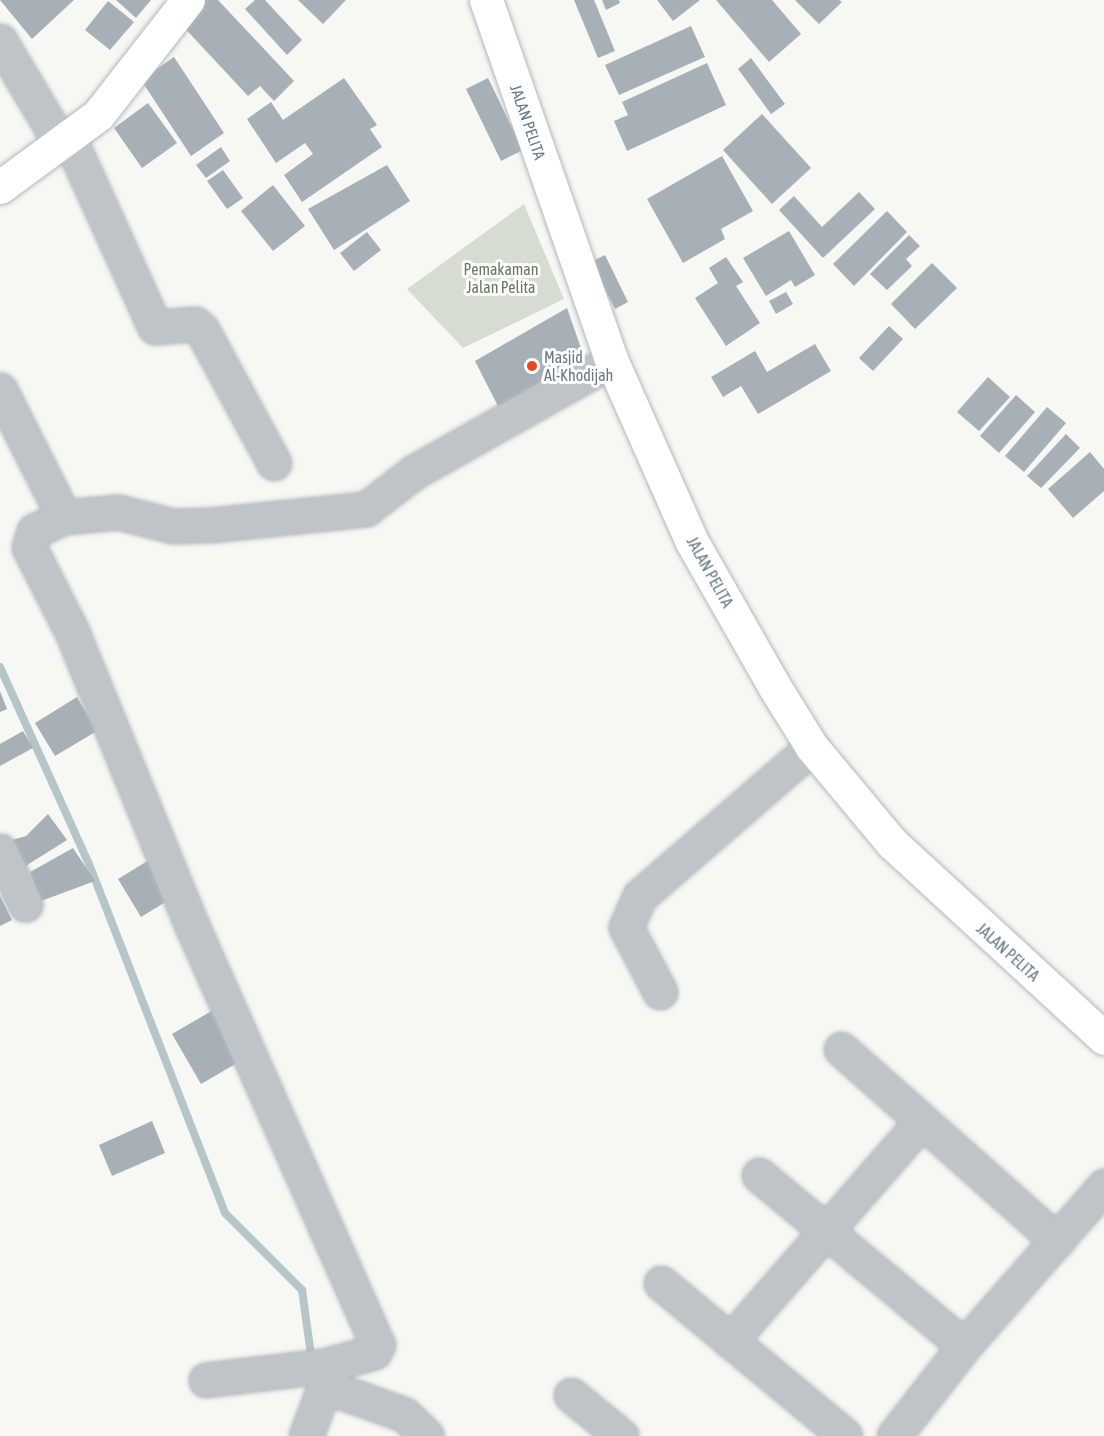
<!DOCTYPE html>
<style>
body{margin:0}
#map{position:relative;width:1104px;height:1436px;overflow:hidden;background:#f7f7f4;font-family:"Asap Condensed",sans-serif}
div>[style]{position:absolute}
[style*='--x']{left:calc(var(--x)*1px);top:calc(var(--y)*1px);width:calc(var(--w)*1px);rotate:calc(var(--a)*1deg)}
.green>*{inset:0;background:#d7dcd3}
.stream>*{height:8px;margin:-4px;padding:0 4px;transform-origin:4px;border-radius:4px;background:#b6c5c8}
.building>*{inset:0;background:#a7b0b6}
.roads{filter:drop-shadow(0 0 2px #b3b8bc) drop-shadow(0 0 2px #b3b8bc)}
.minor>*{height:33px;margin:-16.5px;padding:0 16.5px;transform-origin:16.5px;border-radius:16.5px;background:#bfc4c8}
.major>*{height:33px;margin:-16.5px;padding:0 16.5px;transform-origin:16.5px;border-radius:16.5px;background:#fff}
.dots>*{width:16px;height:16px;translate:-50% -50%;box-sizing:border-box;border:3px solid #fff;border-radius:50%}
span{translate:-50% -50%;white-space:nowrap;text-align:center;line-height:1.15;-webkit-text-stroke:6px #fff;paint-order:stroke}
.street-label{font-size:16px;color:#657986}
.park-label{font-size:16px;color:#667860}
.poi-label{font-size:16px;color:#657986}
.left{translate:0 -50%;text-align:left}
</style>
<div id="map">
<div class="green">
<i style="clip-path:polygon(524px 204px,564px 299px,463px 348px,407px 289px)"></i>
</div>
<div class="stream">
<i style="--x:0;--y:667;--w:216;--a:65.7"></i>
<i style="--x:89;--y:864;--w:375;--a:68.7"></i>
<i style="--x:225;--y:1213;--w:109;--a:45"></i>
<i style="--x:302;--y:1290;--w:73;--a:82.1"></i>
</div>
<div class="building">
<i style="clip-path:polygon(0 0,74px 0,32px 39px)"></i>
<i style="clip-path:polygon(116px 0,151px 0,136px 18px)"></i>
<i style="clip-path:polygon(203px 0,218px 0,294px 81px,274px 101px,260px 86px,248px 96px,179px 22px)"></i>
<i style="clip-path:polygon(255px 0,265px 0,302px 40px,287px 55px,245px 9px)"></i>
<i style="clip-path:polygon(298px 0,346px 0,323px 24px)"></i>
<i style="clip-path:polygon(574px 0,594px 0,615px 51px,598px 58px)"></i>
<i style="clip-path:polygon(602px 0,619px 0,620px 3px,606px 10px)"></i>
<i style="clip-path:polygon(657px 0,700px 0,673px 21px)"></i>
<i style="clip-path:polygon(716px 0,772px 0,801px 34px,769px 62px)"></i>
<i style="clip-path:polygon(795px 0,839px 0,842px 2px,819px 24px)"></i>
<i style="clip-path:polygon(108px 1px,134px 22px,110px 50px,85px 30px)"></i>
<i style="clip-path:polygon(691px 26px,705px 57px,619px 95px,605px 65px)"></i>
<i style="clip-path:polygon(174px 57px,224px 133px,191px 156px,141px 80px)"></i>
<i style="clip-path:polygon(751px 58px,785px 104px,771px 114px,738px 69px)"></i>
<i style="clip-path:polygon(707px 63px,726px 105px,627px 151px,614px 121px,628px 115px,622px 102px)"></i>
<i style="clip-path:polygon(344px 78px,377px 125px,370px 129px,382px 147px,302px 202px,284px 175px,313px 154px,305px 143px,276px 163px,247px 119px,271px 102px,283px 120px)"></i>
<i style="clip-path:polygon(488px 78px,523px 150px,501px 161px,466px 89px)"></i>
<i style="clip-path:polygon(148px 103px,177px 143px,142px 168px,114px 128px)"></i>
<i style="clip-path:polygon(762px 114px,811px 168px,772px 204px,723px 150px)"></i>
<i style="clip-path:polygon(221px 147px,230px 161px,206px 178px,196px 165px)"></i>
<i style="clip-path:polygon(722px 156px,753px 211px,721px 229px,725px 239px,683px 263px,647px 199px)"></i>
<i style="clip-path:polygon(387px 165px,410px 201px,334px 250px,308px 209px)"></i>
<i style="clip-path:polygon(223px 170px,243px 198px,227px 209px,207px 181px)"></i>
<i style="clip-path:polygon(273px 185px,305px 226px,273px 251px,241px 211px)"></i>
<i style="clip-path:polygon(859px 192px,875px 209px,823px 258px,779px 210px,794px 196px,822px 227px)"></i>
<i style="clip-path:polygon(887px 211px,907px 232px,854px 286px,833px 264px)"></i>
<i style="clip-path:polygon(789px 231px,815px 275px,795px 287px,791px 280px,766px 296px,743px 258px)"></i>
<i style="clip-path:polygon(367px 232px,381px 250px,354px 271px,340px 253px)"></i>
<i style="clip-path:polygon(909px 235px,920px 246px,906px 259px,912px 266px,887px 290px,870px 274px)"></i>
<i style="clip-path:polygon(605px 255px,628px 302px,615px 309px,591px 262px)"></i>
<i style="clip-path:polygon(726px 257px,743px 282px,736px 286px,760px 323px,726px 346px,695px 298px,718px 283px,709px 268px)"></i>
<i style="clip-path:polygon(932px 263px,957px 288px,915px 329px,891px 304px)"></i>
<i style="clip-path:polygon(786px 292px,793px 304px,776px 314px,769px 301px)"></i>
<i style="clip-path:polygon(567px 308px,589px 371px,503px 416px,475px 361px)"></i>
<i style="clip-path:polygon(889px 326px,903px 339px,873px 371px,859px 358px)"></i>
<i style="clip-path:polygon(815px 344px,831px 371px,758px 414px,741px 386px,723px 397px,711px 377px,755px 351px,767px 372px)"></i>
<i style="clip-path:polygon(988px 377px,1010px 397px,979px 431px,957px 412px)"></i>
<i style="clip-path:polygon(1016px 395px,1035px 412px,999px 453px,980px 436px)"></i>
<i style="clip-path:polygon(1047px 407px,1066px 423px,1024px 472px,1005px 456px)"></i>
<i style="clip-path:polygon(1066px 434px,1080px 448px,1041px 488px,1027px 476px)"></i>
<i style="clip-path:polygon(1090px 452px,1104px 469px,1104px 491px,1073px 518px,1048px 489px)"></i>
<i style="clip-path:polygon(0 691px,7px 709px,0 712px)"></i>
<i style="clip-path:polygon(77px 697px,97px 731px,55px 756px,35px 723px)"></i>
<i style="clip-path:polygon(23px 731px,33px 748px,0 766px,0 744px)"></i>
<i style="clip-path:polygon(48px 814px,67px 840px,24px 867px,12px 840px,26px 836px)"></i>
<i style="clip-path:polygon(73px 848px,95px 881px,41px 901px,30px 872px)"></i>
<i style="clip-path:polygon(154px 857px,177px 895px,141px 917px,118px 879px)"></i>
<i style="clip-path:polygon(0 896px,12px 920px,0 926px)"></i>
<i style="clip-path:polygon(215px 1009px,244px 1059px,201px 1084px,172px 1034px)"></i>
<i style="clip-path:polygon(152px 1121px,165px 1153px,112px 1176px,99px 1145px)"></i>
</div>
<div class="roads">
<div class="minor">
<i style="--x:0;--y:41;--w:122;--a:59.4"></i>
<i style="--x:70;--y:140;--w:205;--a:65.6"></i>
<i style="--x:155;--y:327;--w:40;--a:-4.3"></i>
<i style="--x:195;--y:324;--w:9;--a:41"></i>
<i style="--x:202;--y:330;--w:151;--a:61.6"></i>
<i style="--x:0;--y:390;--w:142;--a:63.3"></i>
<i style="--x:64;--y:517;--w:33;--a:155"></i>
<i style="--x:34;--y:531;--w:17;--a:107"></i>
<i style="--x:29;--y:547;--w:95;--a:63.2"></i>
<i style="--x:72;--y:632;--w:318;--a:67.8"></i>
<i style="--x:192;--y:926;--w:458;--a:66.1"></i>
<i style="--x:378;--y:1345;--w:8;--a:120"></i>
<i style="--x:374;--y:1352;--w:53;--a:164.6"></i>
<i style="--x:323;--y:1366;--w:118;--a:173.2"></i>
<i style="--x:64;--y:517;--w:54;--a:-5.3"></i>
<i style="--x:118;--y:512;--w:57;--a:14.3"></i>
<i style="--x:173;--y:526;--w:38;--a:-2"></i>
<i style="--x:211;--y:525;--w:156;--a:-5.9"></i>
<i style="--x:366;--y:509;--w:61;--a:-37.6"></i>
<i style="--x:414;--y:472;--w:226;--a:-29.4"></i>
<i style="--x:0;--y:851;--w:59;--a:64.7"></i>
<i style="--x:660;--y:992;--w:73;--a:-117.6"></i>
<i style="--x:626;--y:927;--w:34;--a:-66"></i>
<i style="--x:640;--y:896;--w:228;--a:-40.9"></i>
<i style="--x:841;--y:1049;--w:289;--a:41.6"></i>
<i style="--x:759;--y:1175;--w:267;--a:39.8"></i>
<i style="--x:661;--y:1283;--w:239;--a:39.7"></i>
<i style="--x:730;--y:1341;--w:292;--a:-48.9"></i>
<i style="--x:571;--y:1395;--w:65;--a:39.4"></i>
<i style="--x:306;--y:1436;--w:48;--a:-69.3"></i>
<i style="--x:323;--y:1391;--w:13;--a:-4"></i>
<i style="--x:336;--y:1390;--w:73;--a:19.9"></i>
<i style="--x:405;--y:1415;--w:30;--a:44"></i>
<i style="--x:894;--y:1436;--w:114;--a:-52.1"></i>
<i style="--x:964;--y:1346;--w:213;--a:-48.8"></i>
</div>
<div class="major">
<i style="--x:486;--y:0;--w:378;--a:70.8"></i>
<i style="--x:610;--y:357;--w:202;--a:66.1"></i>
<i style="--x:692;--y:542;--w:166;--a:60.3"></i>
<i style="--x:774;--y:686;--w:72;--a:58.1"></i>
<i style="--x:812;--y:747;--w:125;--a:50.2"></i>
<i style="--x:892;--y:843;--w:288;--a:42.6"></i>
<i style="--x:0;--y:187;--w:122;--a:-36.3"></i>
<i style="--x:98;--y:115;--w:146;--a:-52"></i>
</div>
</div>
<div class="dots">
<i style="left:532px;top:366px;background:#eb4520"></i>
</div>
<div class="street-label">
<span style="left:528px;top:122px;rotate:71deg">JALAN PELITA</span>
<span style="left:710px;top:572px;rotate:61deg">JALAN PELITA</span>
<span style="left:1008px;top:952px;rotate:42deg">JALAN PELITA</span>
</div>
<div class="park-label">
<span style="left:501px;top:278px">Pemakaman<br>Jalan Pelita</span>
</div>
<div class="poi-label">
<span class="left" style="left:544px;top:366px">Masjid<br>Al-Khodijah</span>
</div>
</div>
